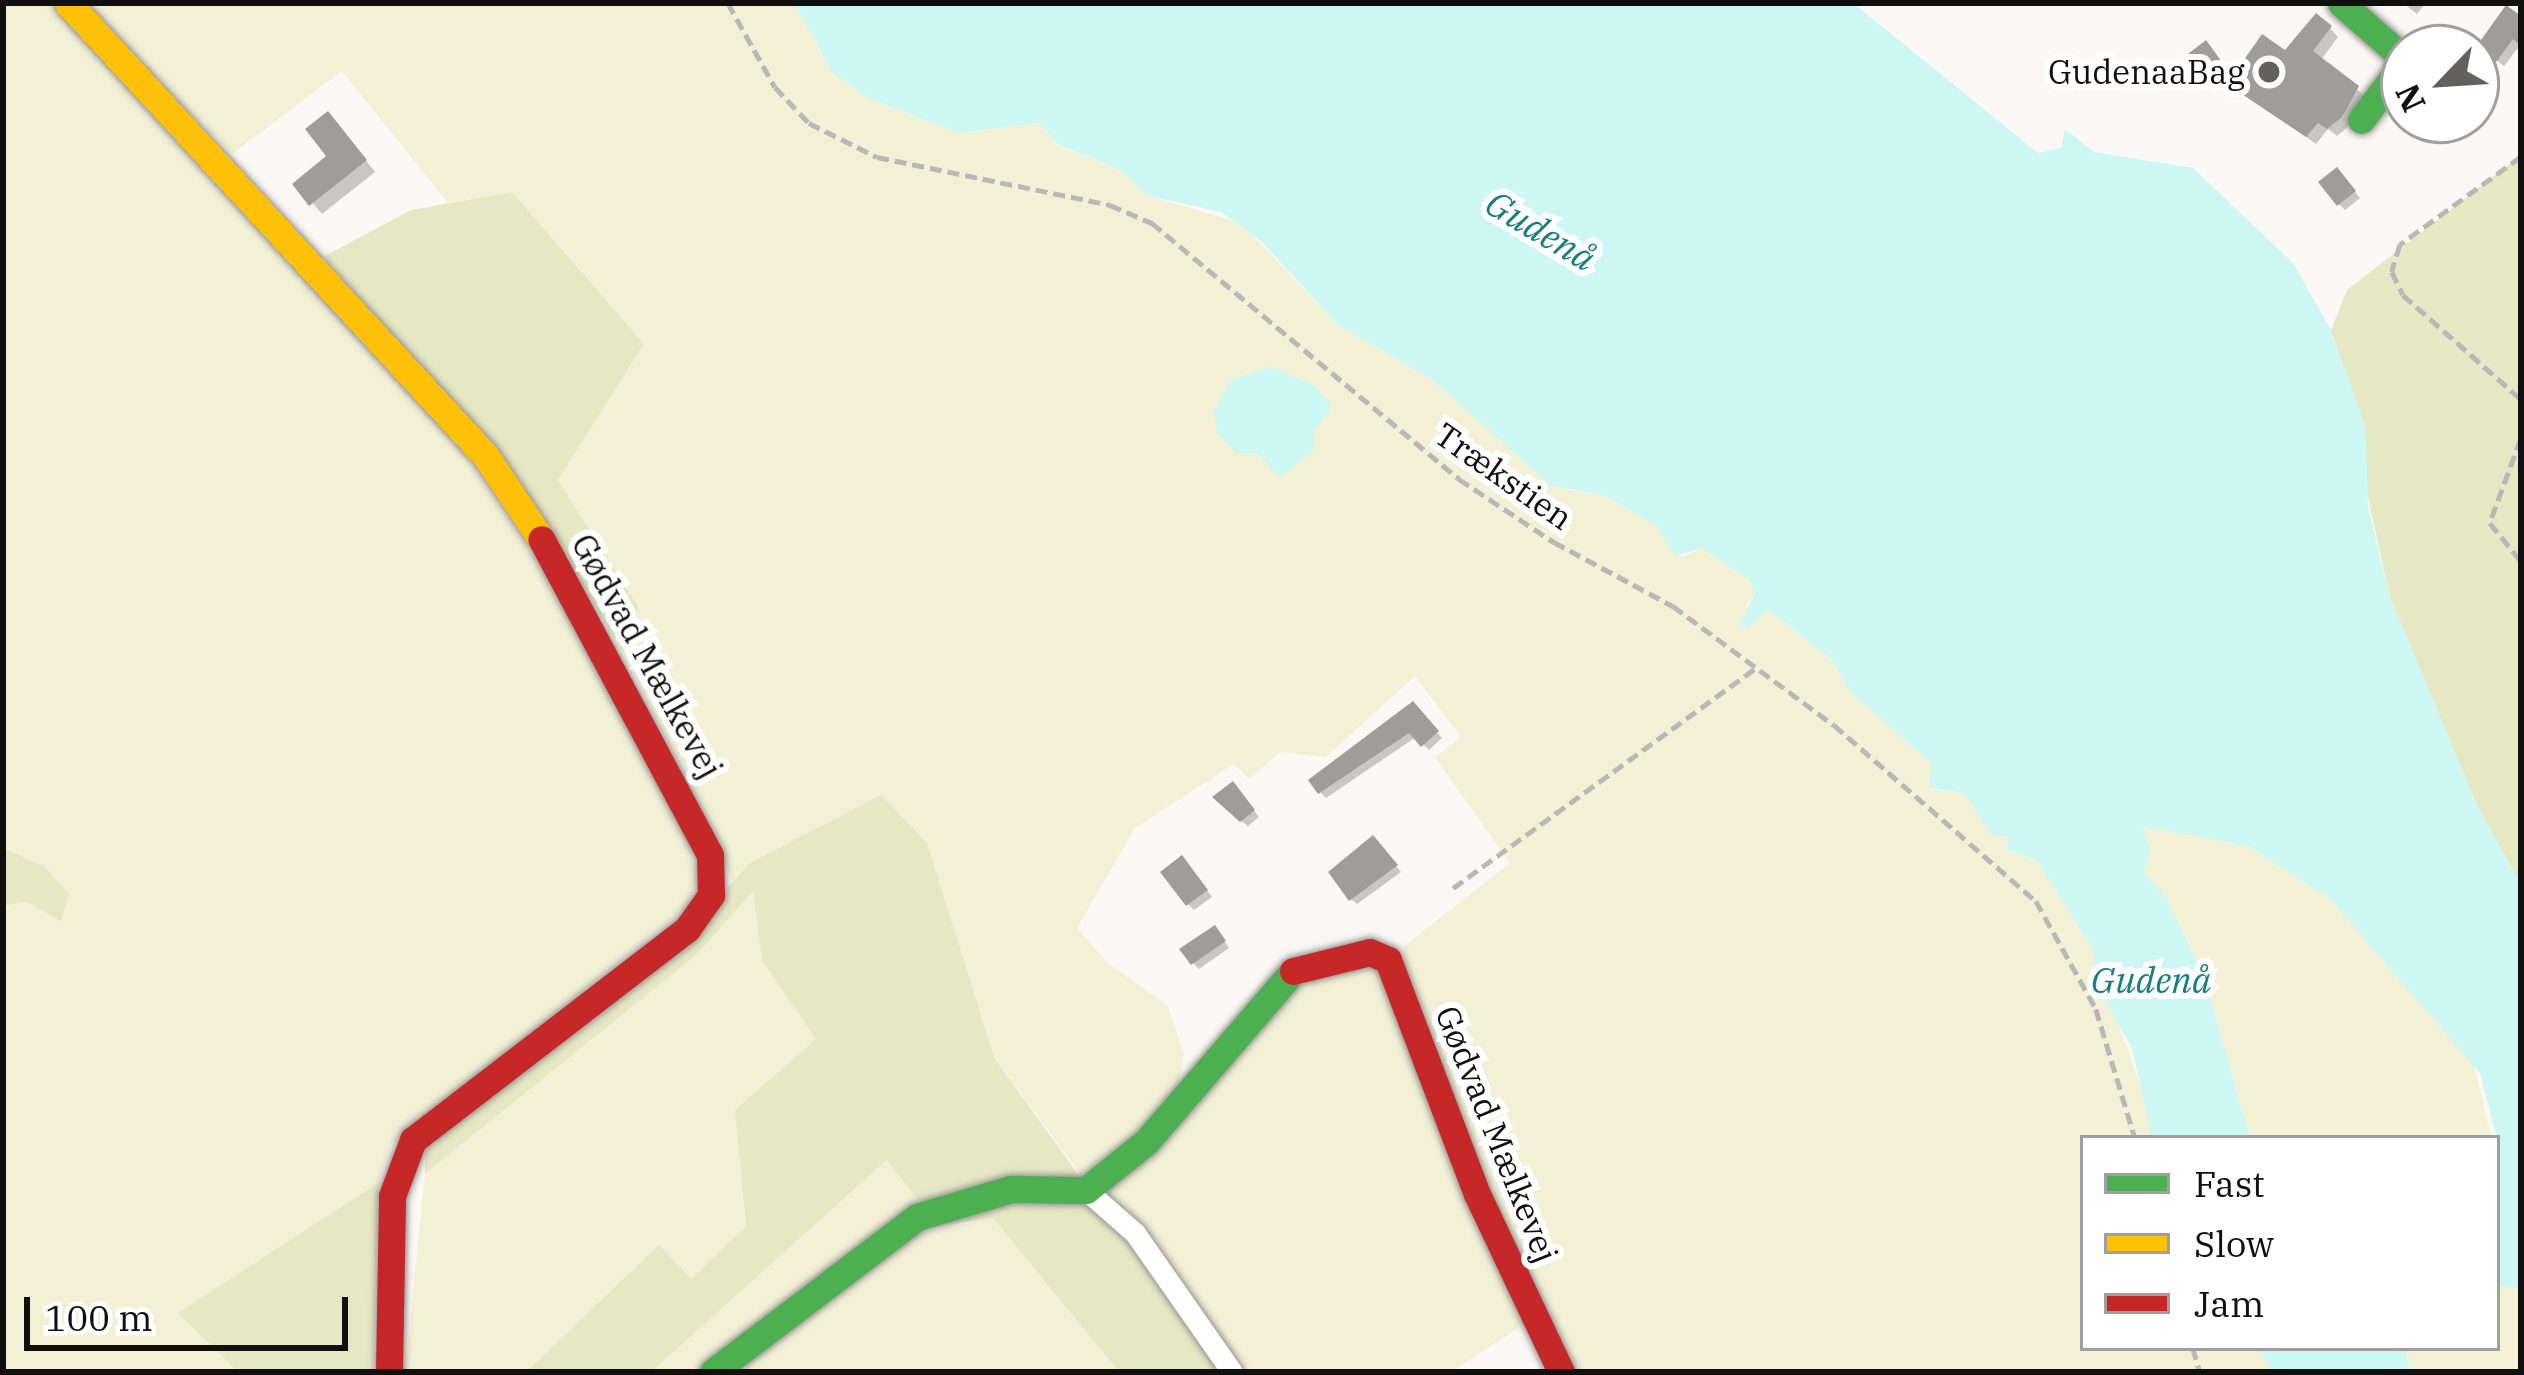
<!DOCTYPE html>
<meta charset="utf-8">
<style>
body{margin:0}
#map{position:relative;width:2524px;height:1375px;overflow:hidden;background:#fcf8f5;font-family:"IBM Plex Serif",serif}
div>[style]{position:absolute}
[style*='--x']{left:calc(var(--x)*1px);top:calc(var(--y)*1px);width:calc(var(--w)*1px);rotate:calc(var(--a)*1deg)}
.green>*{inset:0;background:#f2f0d5}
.forest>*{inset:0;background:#e6e8c3}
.water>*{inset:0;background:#ccf7f3}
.shadow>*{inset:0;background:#0003}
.building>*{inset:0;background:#a09c9a}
.path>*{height:4.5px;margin-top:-2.25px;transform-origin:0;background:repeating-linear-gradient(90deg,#b9b8b8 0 12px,transparent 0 18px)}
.roads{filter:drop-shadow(0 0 3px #969493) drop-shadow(0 0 3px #969493)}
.street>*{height:21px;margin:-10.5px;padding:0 10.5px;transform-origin:10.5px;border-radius:10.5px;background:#fffefe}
.fast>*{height:27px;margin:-13.5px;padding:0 13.5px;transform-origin:13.5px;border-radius:13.5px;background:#4caf50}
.slow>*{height:27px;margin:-13.5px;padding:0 13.5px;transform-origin:13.5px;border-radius:13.5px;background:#ffc107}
.jam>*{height:27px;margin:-13.5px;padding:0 13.5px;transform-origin:13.5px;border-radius:13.5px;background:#c62828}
.dots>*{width:33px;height:33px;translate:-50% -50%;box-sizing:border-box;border:6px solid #fff;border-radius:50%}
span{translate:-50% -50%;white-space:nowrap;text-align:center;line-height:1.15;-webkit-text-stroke:12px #fff;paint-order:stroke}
.poi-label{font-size:33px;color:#101010}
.right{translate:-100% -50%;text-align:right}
.street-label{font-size:33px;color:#101010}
.water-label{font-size:36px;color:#167f7e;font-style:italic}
.frame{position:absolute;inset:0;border:6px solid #101010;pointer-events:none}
.legend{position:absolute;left:2080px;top:1135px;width:420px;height:216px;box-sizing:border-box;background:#fff;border:3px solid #9f9f9f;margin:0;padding:15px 21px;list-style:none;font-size:36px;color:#101010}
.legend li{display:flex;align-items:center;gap:24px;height:60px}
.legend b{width:60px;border:3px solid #9f9f9f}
.north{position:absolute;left:2380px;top:24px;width:120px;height:120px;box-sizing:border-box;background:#fff;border:3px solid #9f9f9f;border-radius:50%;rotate:245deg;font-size:33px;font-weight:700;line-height:48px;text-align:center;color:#101010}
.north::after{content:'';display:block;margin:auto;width:42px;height:54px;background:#636160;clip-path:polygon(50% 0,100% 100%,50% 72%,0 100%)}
.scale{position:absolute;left:24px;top:1297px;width:324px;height:54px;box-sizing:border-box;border:6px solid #101010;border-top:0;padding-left:15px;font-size:36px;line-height:42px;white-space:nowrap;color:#101010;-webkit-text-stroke:9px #fff;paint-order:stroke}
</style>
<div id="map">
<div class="green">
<i style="clip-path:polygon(3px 3px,54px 3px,456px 441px,548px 579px,683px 811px,696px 879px,687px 907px,392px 1143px,378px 1183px,179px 1313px,238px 1372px,3px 1372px,3px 906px,27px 902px,44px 866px,3px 848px)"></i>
<i style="clip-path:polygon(78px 3px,794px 3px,833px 73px,868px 98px,959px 133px,1039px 123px,1058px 146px,1115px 167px,1149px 196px,1241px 223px,1338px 325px,1434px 381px,1569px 490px,1606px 496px,1657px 527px,1682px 557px,1702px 548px,1751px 580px,1755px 594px,1745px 607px,1768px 609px,1832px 660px,1852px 693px,1933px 764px,1936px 790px,1964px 793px,1992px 836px,2007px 834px,2008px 850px,2037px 861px,2094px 951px,2151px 1118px,2152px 1138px,2083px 1138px,2083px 1348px,2259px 1348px,2272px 1372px,1573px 1372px,1525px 1278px,1401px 966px,1404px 946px,1510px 863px,1435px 757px,1461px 737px,1415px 676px,1326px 757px,1280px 752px,1249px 779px,1234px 764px,1135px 828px,1077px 928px,1108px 963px,1168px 1006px,1184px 1054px,1179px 1083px,1141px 1134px,1084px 1179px,995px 1058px,927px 843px,750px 863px,733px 882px,627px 659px,638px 606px,558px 480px,644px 344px,512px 192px,448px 203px,342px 71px,232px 154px)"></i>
<i style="clip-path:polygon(2142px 827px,2248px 846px,2329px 898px,2473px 1060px,2491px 1138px,2250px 1138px,2203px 973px,2166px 897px,2144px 873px,2150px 849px)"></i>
<i style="clip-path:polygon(753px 890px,762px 961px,816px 1039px,736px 1111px,746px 1226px,690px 1280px,659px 1246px,526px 1372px,405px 1372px,425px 1174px,695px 956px)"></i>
<i style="clip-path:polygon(1361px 965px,1381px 967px,1524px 1324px,1451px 1372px,1244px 1372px,1140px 1226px,1101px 1193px,1284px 986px)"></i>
<i style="clip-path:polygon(887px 1160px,921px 1204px,702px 1372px,651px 1372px)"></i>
<i style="clip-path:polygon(993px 1218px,1119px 1372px,738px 1372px,916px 1234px)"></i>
<i style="clip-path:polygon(2497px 1285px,2521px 1289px,2521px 1372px,2410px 1372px,2405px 1348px,2497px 1348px)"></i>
</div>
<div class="forest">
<i style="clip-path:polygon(2521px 155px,2521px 884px,2479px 810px,2390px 597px,2331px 330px,2347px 290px)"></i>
<i style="clip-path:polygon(512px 192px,644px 344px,558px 480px,638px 606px,627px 659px,529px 496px,323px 257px,411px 210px)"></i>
<i style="clip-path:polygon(881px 795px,927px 843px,995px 1059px,1221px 1372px,1119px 1372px,993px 1218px,938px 1226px,887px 1160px,651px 1372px,526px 1372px,659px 1245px,691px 1279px,746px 1226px,735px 1110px,816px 1039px,762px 961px,753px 891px,695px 956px,425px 1174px,425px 1140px,674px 946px,750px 863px)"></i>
<i style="clip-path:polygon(3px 848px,44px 866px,69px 894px,61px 921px,27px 902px,3px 906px)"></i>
<i style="clip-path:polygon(378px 1183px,373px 1372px,238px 1372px,178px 1313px)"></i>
</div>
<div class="water">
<i style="clip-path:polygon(794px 3px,1853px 3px,2038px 153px,2061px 148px,2065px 129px,2094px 152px,2193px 168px,2293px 263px,2331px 330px,2366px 428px,2368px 507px,2390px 597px,2479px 810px,2521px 884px,2521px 1289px,2497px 1285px,2497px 1138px,2480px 1073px,2329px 898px,2248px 846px,2143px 827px,2150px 849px,2144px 873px,2166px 897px,2203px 973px,2250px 1138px,2152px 1138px,2132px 1048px,2094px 981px,2094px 951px,2037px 861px,2008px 850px,2007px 835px,1992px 836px,1964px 793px,1929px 788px,1932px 764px,1852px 693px,1832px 660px,1768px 609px,1747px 629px,1739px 624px,1755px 594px,1750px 580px,1702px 548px,1675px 556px,1657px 527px,1606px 496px,1550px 485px,1434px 381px,1338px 325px,1261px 241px,1221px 212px,1149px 196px,1115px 167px,1058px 145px,1039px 123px,959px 133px,868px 98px,833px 73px)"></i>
<i style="clip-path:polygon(1271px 367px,1314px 385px,1332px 407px,1314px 431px,1313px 451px,1280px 478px,1257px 453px,1237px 453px,1217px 433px,1214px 410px,1232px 379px)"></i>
<i style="clip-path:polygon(2259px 1348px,2405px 1348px,2410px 1372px,2272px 1372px)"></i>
</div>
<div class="shadow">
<i style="clip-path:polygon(2403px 3px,2426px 3px,2417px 14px)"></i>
<i style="clip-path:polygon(2521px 20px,2521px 44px,2504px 66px,2486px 52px)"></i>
<i style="clip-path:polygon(2330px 28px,2338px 37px,2321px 60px,2366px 97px,2350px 125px,2337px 136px,2328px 129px,2316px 144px,2231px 84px)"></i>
<i style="clip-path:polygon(2212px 50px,2231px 76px,2213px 89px,2207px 83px)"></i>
<i style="clip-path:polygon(2404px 106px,2404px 120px,2449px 120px,2460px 135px,2448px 144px,2431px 123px,2412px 138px,2393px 115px)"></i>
<i style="clip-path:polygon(338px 125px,375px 172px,322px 214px,296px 184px,331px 157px)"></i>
<i style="clip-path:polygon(2343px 177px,2360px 198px,2345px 210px,2339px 204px)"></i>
<i style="clip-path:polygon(1413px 705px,1442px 738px,1429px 750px,1416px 737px,1326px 798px,1320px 792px)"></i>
<i style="clip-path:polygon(1239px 791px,1259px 817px,1248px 826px,1225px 809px)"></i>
<i style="clip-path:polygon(1378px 844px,1401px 872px,1357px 904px,1351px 899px)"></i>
<i style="clip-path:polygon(1188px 865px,1212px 897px,1194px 910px,1188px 904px)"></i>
<i style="clip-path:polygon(1220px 935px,1229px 948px,1199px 969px,1193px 963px)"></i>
</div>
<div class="building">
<i style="clip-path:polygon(2506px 5px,2521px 16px,2521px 46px,2513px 39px,2496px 62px,2476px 47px)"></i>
<i style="clip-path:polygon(2316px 13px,2332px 26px,2313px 51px,2359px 86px,2342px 117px,2327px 129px,2318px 123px,2306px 137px,2227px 84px,2262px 34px,2285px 50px)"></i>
<i style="clip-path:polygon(2206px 40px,2227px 69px,2205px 85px,2184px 57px)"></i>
<i style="clip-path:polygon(328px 111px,367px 160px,309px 206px,292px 184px,326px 156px,305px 129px)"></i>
<i style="clip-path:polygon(2337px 167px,2356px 191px,2337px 206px,2318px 182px)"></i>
<i style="clip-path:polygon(1413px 701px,1439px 731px,1421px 747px,1409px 733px,1318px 794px,1308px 780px)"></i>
<i style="clip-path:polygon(1233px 781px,1255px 810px,1240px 822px,1212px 797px)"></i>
<i style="clip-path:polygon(1373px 835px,1398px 865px,1349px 901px,1328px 872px)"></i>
<i style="clip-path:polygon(1182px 855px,1208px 890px,1186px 906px,1160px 872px)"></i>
<i style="clip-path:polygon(1215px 925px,1226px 941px,1191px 965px,1179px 949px)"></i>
</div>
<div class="path">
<i style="--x:728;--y:3;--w:96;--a:60.8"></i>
<i style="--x:775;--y:87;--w:50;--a:46.6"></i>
<i style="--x:809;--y:123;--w:76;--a:26.6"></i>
<i style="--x:877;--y:157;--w:238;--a:11.6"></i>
<i style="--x:1110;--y:205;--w:46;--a:23.2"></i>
<i style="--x:1152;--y:223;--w:400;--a:39.8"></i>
<i style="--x:1459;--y:479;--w:114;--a:33.6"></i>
<i style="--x:1554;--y:542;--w:135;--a:28.3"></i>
<i style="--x:1673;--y:606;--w:200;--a:36.5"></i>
<i style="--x:1834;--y:725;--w:268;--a:41.1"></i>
<i style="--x:2036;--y:901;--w:124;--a:60.9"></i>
<i style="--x:2096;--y:1009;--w:135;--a:73.2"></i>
<i style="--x:2521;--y:157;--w:150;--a:144"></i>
<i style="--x:2400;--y:245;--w:28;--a:107"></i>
<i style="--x:2392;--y:272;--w:25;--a:64"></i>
<i style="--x:2403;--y:295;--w:157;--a:41.4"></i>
<i style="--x:2521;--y:439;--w:90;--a:110.3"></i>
<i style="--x:2490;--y:523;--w:49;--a:50.8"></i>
<i style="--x:1453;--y:888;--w:378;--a:-36"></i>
<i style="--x:2193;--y:1348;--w:25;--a:74"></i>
</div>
<div class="roads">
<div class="street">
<i style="--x:1086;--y:1190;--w:65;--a:41.3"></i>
<i style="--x:1135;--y:1233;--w:169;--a:55.1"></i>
</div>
<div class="fast">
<i style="--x:2341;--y:3;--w:79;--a:41.4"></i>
<i style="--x:2400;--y:55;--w:16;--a:97"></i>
<i style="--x:2398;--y:71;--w:61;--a:127.1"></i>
<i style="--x:713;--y:1372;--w:256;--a:-37.2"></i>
<i style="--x:917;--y:1217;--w:98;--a:-16.6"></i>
<i style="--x:1011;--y:1189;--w:75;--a:0.8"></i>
<i style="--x:1086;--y:1190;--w:77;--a:-38.7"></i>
<i style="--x:1146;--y:1142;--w:225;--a:-49.3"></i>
</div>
<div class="slow">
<i style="--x:68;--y:3;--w:615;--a:47.31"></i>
<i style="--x:485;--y:455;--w:101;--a:56.3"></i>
</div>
<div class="jam">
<i style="--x:1293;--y:971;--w:79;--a:-13.9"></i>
<i style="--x:1370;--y:952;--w:20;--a:24"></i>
<i style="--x:1388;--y:960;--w:250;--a:69.2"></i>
<i style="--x:1477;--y:1194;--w:197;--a:64.7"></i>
<i style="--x:389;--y:1372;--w:176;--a:-89"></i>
<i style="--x:392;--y:1196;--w:60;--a:-69.4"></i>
<i style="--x:413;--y:1140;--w:346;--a:-37.6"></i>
<i style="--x:687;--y:929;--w:42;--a:-54.8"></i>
<i style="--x:711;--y:895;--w:40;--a:-91.4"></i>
<i style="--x:710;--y:855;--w:358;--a:-118.1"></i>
</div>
</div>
<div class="dots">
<i style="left:2269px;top:72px;background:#636160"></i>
</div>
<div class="poi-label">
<span class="right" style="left:2245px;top:72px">GudenaaBag</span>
</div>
<div class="street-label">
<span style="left:1504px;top:476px;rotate:35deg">Trækstien</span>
<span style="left:647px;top:656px;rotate:61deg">Gødvad Mælkevej</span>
<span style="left:1497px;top:1134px;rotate:68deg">Gødvad Mælkevej</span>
</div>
<div class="water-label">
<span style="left:1541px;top:230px;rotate:31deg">Gudenå</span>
<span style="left:2151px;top:980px">Gudenå</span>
</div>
<div class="frame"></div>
<ul class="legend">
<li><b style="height:15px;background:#4caf50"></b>Fast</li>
<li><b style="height:15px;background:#ffc107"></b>Slow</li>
<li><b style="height:15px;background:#c62828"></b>Jam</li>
</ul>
<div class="north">N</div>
<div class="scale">100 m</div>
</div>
